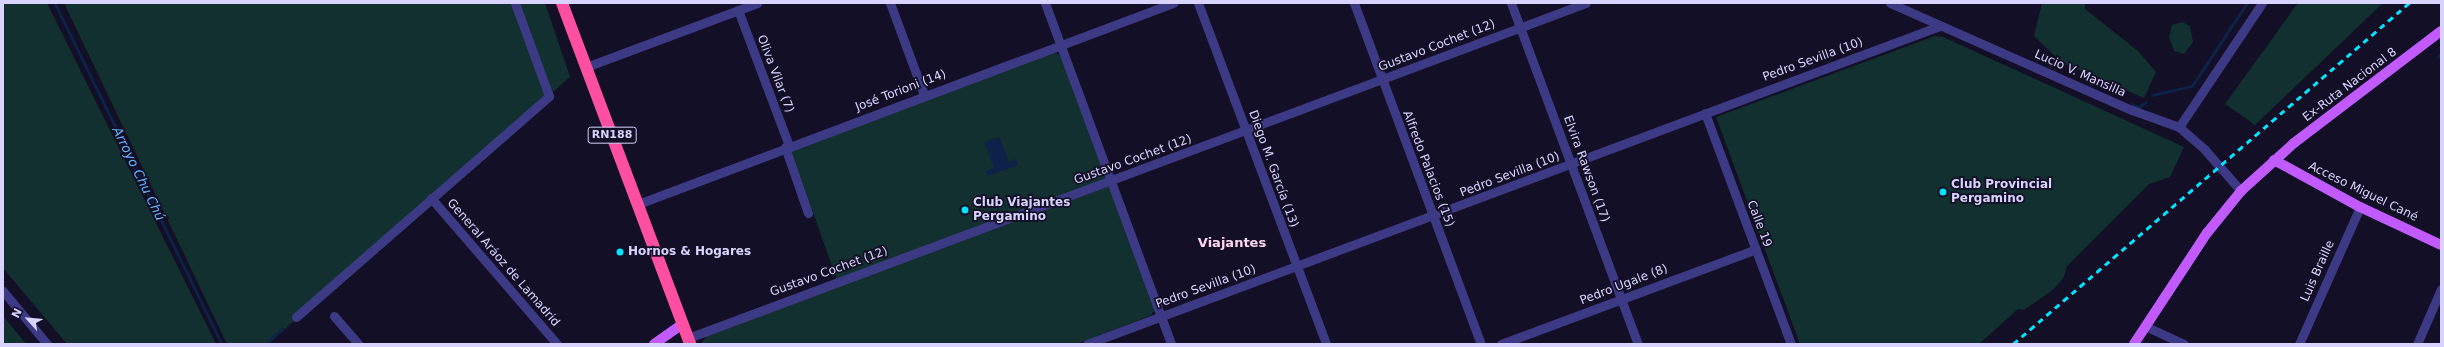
<!DOCTYPE html>
<meta charset="utf-8">
<style>
body{margin:0}
#map{position:relative;width:2444px;height:347px;overflow:hidden;background:#130f26;font-family:"DejaVu Sans",sans-serif}
div>[style]{position:absolute}
[style*='--x']{left:calc(var(--x)*1px);top:calc(var(--y)*1px);width:calc(var(--w)*1px);rotate:calc(var(--a)*1deg)}
.green>*{inset:0;background:#12302f}
.water>*{inset:0;background:#0c2248}
.stream>*{height:2.5px;margin:-1.25px;padding:0 1.25px;transform-origin:1.25px;border-radius:1.25px;background:#0c2248}
.minor>*{height:9px;margin:-4.5px;padding:0 4.5px;transform-origin:4.5px;border-radius:4.5px;background:#3d3a85}
.major>*{height:10px;margin:-5px;padding:0 5px;transform-origin:5px;border-radius:5px;background:#c25bff}
.highway>*{height:12px;margin:-6px;padding:0 6px;transform-origin:6px;border-radius:6px;background:#ff4fa3}
.rail>*{height:2.5px;margin-top:-1.25px;transform-origin:0;background:repeating-linear-gradient(90deg,#00e5ff 0 6px,transparent 0 11px)}
.dots>*{width:11px;height:11px;translate:-50% -50%;box-sizing:border-box;border:2px solid #130f26;border-radius:50%}
span{translate:-50% -50%;white-space:nowrap;text-align:center;line-height:1.15;-webkit-text-stroke:3.5px #130f26;paint-order:stroke}
.shield-label span{padding:1px 3px;background:#130f26;border:1px solid;border-radius:3px;-webkit-text-stroke-width:0}
.shield-label{font-size:11px;color:#d9d4ff;font-weight:700}
.street-label{font-size:12px;color:#d9d4ff}
.poi-label{font-size:12px;color:#d9d4ff;font-weight:700}
.left{translate:0 -50%;text-align:left}
.water-label{font-size:13px;color:#62b6ff;font-style:italic}
.neighbourhood-label{font-size:13px;color:#ffd6f0;font-weight:700}
.frame{position:absolute;inset:0;border:4px solid #d9d4ff;pointer-events:none}
.north{position:absolute;left:8px;top:299px;width:40px;height:40px;-webkit-text-stroke:3px #130f26;paint-order:stroke;rotate:297deg;font-size:11px;font-weight:700;line-height:16px;text-align:center;color:#d9d4ff}
.north::after{content:'';display:block;margin:auto;width:14px;height:18px;background:#d9d4ff;clip-path:polygon(50% 0,100% 100%,50% 72%,0 100%)}
</style>
<div id="map">
<div class="green">
<i style="clip-path:polygon(3px 3px,47px 3px,216px 344px,67px 344px,3px 268px)"></i>
<i style="clip-path:polygon(64px 3px,545px 3px,570px 77px,268px 344px,227px 344px)"></i>
<i style="clip-path:polygon(2042px 3px,2085px 3px,2085px 9px,2138px 51px,2156px 72px,2144px 98px,2062px 63px,2034px 36px)"></i>
<i style="clip-path:polygon(2298px 3px,2383px 3px,2255px 125px,2225px 104px)"></i>
<i style="clip-path:polygon(2182px 22px,2190px 26px,2193px 42px,2184px 54px,2174px 51px,2169px 37px,2172px 25px)"></i>
<i style="clip-path:polygon(1935px 36px,1943px 37px,2184px 147px,2170px 177px,2149px 184px,2067px 266px,2064px 277px,2054px 289px,2024px 310px,2018px 309px,1979px 344px,1800px 344px,1716px 117px)"></i>
<i style="clip-path:polygon(1054px 52px,1060px 55px,1154px 310px,1152px 315px,1076px 344px,701px 344px,707px 335px,839px 286px,791px 150px)"></i>
<i style="clip-path:polygon(3px 316px,26px 344px,3px 344px)"></i>
</div>
<div class="water">
<i style="clip-path:polygon(999px 137px,1009px 162px,1016px 159px,1018px 165px,988px 176px,986px 171px,994px 168px,984px 142px)"></i>
</div>
<div class="stream">
<i style="--x:55;--y:3;--w:380;--a:63.9"></i>
<i style="--x:2438;--y:57;--w:4;--a:-45"></i>
<i style="--x:2152;--y:95;--w:41;--a:-12.7"></i>
<i style="--x:2192;--y:86;--w:100;--a:-56.5"></i>
<i style="--x:2132;--y:104;--w:7;--a:27"></i>
<i style="--x:2138;--y:107;--w:9;--a:-32"></i>
<i style="--x:266;--y:344;--w:22;--a:-43"></i>
</div>
<div class="minor">
<i style="--x:890;--y:3;--w:98;--a:69.7"></i>
<i style="--x:1045;--y:3;--w:364;--a:69.7"></i>
<i style="--x:1198;--y:3;--w:364;--a:69.4"></i>
<i style="--x:1354;--y:3;--w:364;--a:69.6"></i>
<i style="--x:1511;--y:3;--w:364;--a:69.6"></i>
<i style="--x:1890;--y:3;--w:265;--a:23.9"></i>
<i style="--x:2132;--y:110;--w:50;--a:19.9"></i>
<i style="--x:2179;--y:127;--w:35;--a:41"></i>
<i style="--x:2205;--y:150;--w:55;--a:48.7"></i>
<i style="--x:738;--y:10;--w:145;--a:69.4"></i>
<i style="--x:586;--y:67;--w:183;--a:-20.5"></i>
<i style="--x:1705;--y:113;--w:246;--a:69.6"></i>
<i style="--x:2179;--y:127;--w:149;--a:-56.2"></i>
<i style="--x:785;--y:147;--w:70;--a:70.8"></i>
<i style="--x:431;--y:198;--w:193;--a:49.2"></i>
<i style="--x:638;--y:204;--w:572;--a:-20.59"></i>
<i style="--x:3;--y:291;--w:69;--a:50.3"></i>
<i style="--x:334;--y:316;--w:37;--a:49"></i>
<i style="--x:296;--y:317;--w:336;--a:-41.1"></i>
<i style="--x:549;--y:96;--w:99;--a:-110.1"></i>
<i style="--x:2145;--y:326;--w:43;--a:24.8"></i>
<i style="--x:688;--y:338;--w:958;--a:-20.46"></i>
<i style="--x:1087;--y:344;--w:910;--a:-20.45"></i>
<i style="--x:1501;--y:344;--w:272;--a:-20.4"></i>
<i style="--x:2299;--y:344;--w:150;--a:-66"></i>
<i style="--x:2417;--y:344;--w:60;--a:-66.4"></i>
</div>
<div class="major">
<i style="--x:2274;--y:160;--w:98;--a:28.7"></i>
<i style="--x:2360;--y:207;--w:89;--a:25.1"></i>
<i style="--x:654;--y:344;--w:35;--a:-35"></i>
<i style="--x:2134;--y:344;--w:133;--a:-56.7"></i>
<i style="--x:2207;--y:233;--w:54;--a:-51"></i>
<i style="--x:2241;--y:191;--w:72;--a:-42.2"></i>
<i style="--x:2294;--y:143;--w:185;--a:-37.3"></i>
</div>
<div class="highway">
<i style="--x:562;--y:3;--w:364;--a:69.4"></i>
</div>
<div class="rail">
<i style="--x:2013;--y:344;--w:523;--a:-40.73"></i>
</div>
<div class="dots">
<i style="left:1943px;top:192px;background:#00e5ff"></i>
<i style="left:965px;top:210px;background:#00e5ff"></i>
<i style="left:620px;top:252px;background:#00e5ff"></i>
</div>
<div class="shield-label">
<span style="left:612px;top:135px">RN188</span>
</div>
<div class="street-label">
<span style="left:1437px;top:46px;rotate:-21deg">Gustavo Cochet (12)</span>
<span style="left:1813px;top:60px;rotate:-20deg">Pedro Sevilla (10)</span>
<span style="left:775px;top:74px;rotate:69deg">Oliva Vilar (7)</span>
<span style="left:2080px;top:74px;rotate:24deg">Lucio V. Mansilla</span>
<span style="left:2350px;top:85px;rotate:-37deg">Ex-Ruta Nacional 8</span>
<span style="left:901px;top:91px;rotate:-21deg">José Torioni (14)</span>
<span style="left:1133px;top:160px;rotate:-20deg">Gustavo Cochet (12)</span>
<span style="left:1273px;top:169px;rotate:70deg">Diego M. García (13)</span>
<span style="left:1428px;top:169px;rotate:69deg">Alfredo Palacios (15)</span>
<span style="left:1586px;top:169px;rotate:70deg">Elvira Rawson (17)</span>
<span style="left:1510px;top:175px;rotate:-21deg">Pedro Sevilla (10)</span>
<span style="left:2363px;top:192px;rotate:26deg">Acceso Miguel Cané</span>
<span style="left:1759px;top:224px;rotate:69deg">Calle 19</span>
<span style="left:503px;top:263px;rotate:49deg">General Aráoz de Lamadrid</span>
<span style="left:2318px;top:271px;rotate:-66deg">Luis Braille</span>
<span style="left:829px;top:272px;rotate:-20deg">Gustavo Cochet (12)</span>
<span style="left:1624px;top:285px;rotate:-21deg">Pedro Ugale (8)</span>
<span style="left:1206px;top:287px;rotate:-20deg">Pedro Sevilla (10)</span>
</div>
<div class="poi-label">
<span class="left" style="left:1951px;top:192px">Club Provincial<br>Pergamino</span>
<span class="left" style="left:973px;top:210px">Club Viajantes<br>Pergamino</span>
<span class="left" style="left:628px;top:252px">Hornos &amp; Hogares</span>
</div>
<div class="water-label">
<span style="left:138px;top:174px;rotate:64deg">Arroyo Chu Chú</span>
</div>
<div class="neighbourhood-label">
<span style="left:1232px;top:243px">Viajantes</span>
</div>
<div class="frame"></div>
<div class="north">N</div>
</div>
